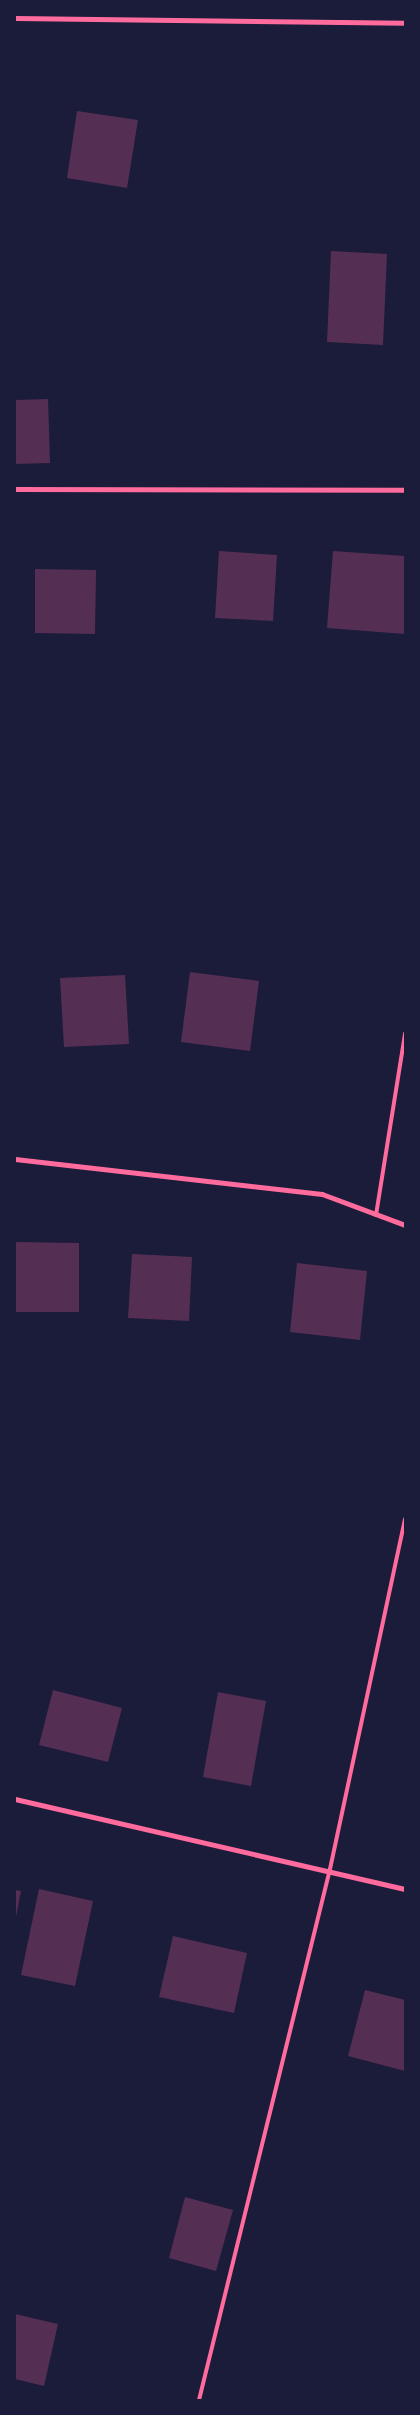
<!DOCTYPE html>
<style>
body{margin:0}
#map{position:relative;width:420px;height:2415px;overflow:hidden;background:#1b1b3a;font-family:Ubuntu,sans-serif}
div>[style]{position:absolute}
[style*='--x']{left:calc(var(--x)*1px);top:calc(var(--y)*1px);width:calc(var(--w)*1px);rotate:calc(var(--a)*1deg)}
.building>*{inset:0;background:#542f53}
.service>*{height:4px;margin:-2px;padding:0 2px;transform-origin:2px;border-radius:2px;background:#ff6b9d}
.minor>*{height:5px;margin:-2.5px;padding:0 2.5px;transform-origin:2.5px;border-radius:2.5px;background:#ff6b9d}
span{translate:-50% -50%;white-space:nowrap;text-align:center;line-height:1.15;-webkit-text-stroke:4px #1b1b3a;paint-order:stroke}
.frame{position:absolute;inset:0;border:16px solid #1b1b3a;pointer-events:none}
</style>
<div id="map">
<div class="building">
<i style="clip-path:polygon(77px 111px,138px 120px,127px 188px,67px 178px)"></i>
<i style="clip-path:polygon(331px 251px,387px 254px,383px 345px,327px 342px)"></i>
<i style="clip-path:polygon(48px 399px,50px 463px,15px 464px,15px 400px)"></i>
<i style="clip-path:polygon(219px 551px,277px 555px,273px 621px,215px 618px)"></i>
<i style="clip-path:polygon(333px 551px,405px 556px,405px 634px,327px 628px)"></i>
<i style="clip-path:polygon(35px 569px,96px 570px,95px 634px,35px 633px)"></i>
<i style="clip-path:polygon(190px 972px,259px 981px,250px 1051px,181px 1042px)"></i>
<i style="clip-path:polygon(125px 975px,129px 1044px,64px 1047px,60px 978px)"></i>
<i style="clip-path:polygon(16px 1242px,79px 1243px,79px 1312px,16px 1312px)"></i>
<i style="clip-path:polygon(132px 1254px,192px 1257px,189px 1321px,128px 1318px)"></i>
<i style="clip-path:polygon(297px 1263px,367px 1271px,360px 1340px,290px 1332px)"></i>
<i style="clip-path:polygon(53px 1690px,122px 1708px,108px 1762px,39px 1745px)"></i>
<i style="clip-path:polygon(218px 1692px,266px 1701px,251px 1786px,203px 1777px)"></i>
<i style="clip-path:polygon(39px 1889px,93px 1901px,75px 1986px,21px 1975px)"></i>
<i style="clip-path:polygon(15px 1890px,21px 1891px,16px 1917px,15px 1917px)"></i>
<i style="clip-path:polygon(173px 1936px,247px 1953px,234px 2013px,159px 1997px)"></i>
<i style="clip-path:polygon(365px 1990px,405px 2000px,405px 2071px,348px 2056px)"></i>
<i style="clip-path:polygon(185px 2197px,233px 2210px,216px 2271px,169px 2258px)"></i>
<i style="clip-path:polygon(15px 2314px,58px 2324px,44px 2386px,15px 2379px)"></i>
</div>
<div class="service">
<i style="--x:376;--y:1215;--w:184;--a:-80.9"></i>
<i style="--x:199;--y:2400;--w:547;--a:-76.14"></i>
<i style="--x:330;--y:1869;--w:358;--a:-77.9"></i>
</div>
<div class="minor">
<i style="--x:15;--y:18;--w:390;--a:0.7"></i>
<i style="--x:15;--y:489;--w:390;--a:0.1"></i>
<i style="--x:15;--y:1159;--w:309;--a:6.5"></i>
<i style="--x:322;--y:1194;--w:89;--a:20.5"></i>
<i style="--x:15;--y:1799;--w:400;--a:13"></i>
</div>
<div class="frame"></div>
</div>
